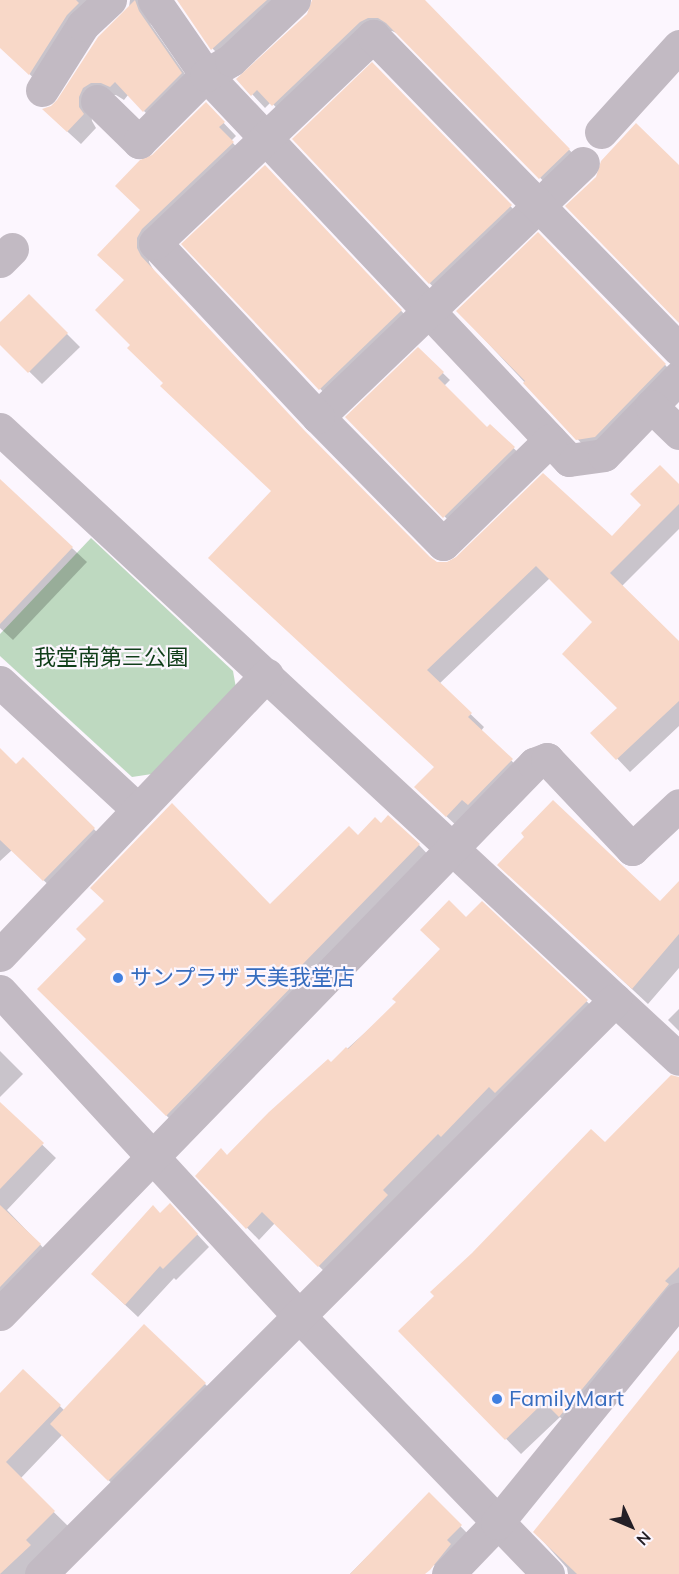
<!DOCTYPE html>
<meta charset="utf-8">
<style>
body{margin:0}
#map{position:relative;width:679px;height:1574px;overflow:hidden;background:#fcf6fe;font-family:Mulish,"Noto Sans JP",sans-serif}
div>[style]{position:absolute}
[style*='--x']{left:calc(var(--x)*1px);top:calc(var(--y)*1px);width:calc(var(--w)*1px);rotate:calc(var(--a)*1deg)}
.green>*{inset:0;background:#bed9c0}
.shadow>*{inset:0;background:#0003}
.building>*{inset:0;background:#f8d8c8}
.minor>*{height:33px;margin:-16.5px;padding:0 16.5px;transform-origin:16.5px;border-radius:16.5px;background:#c2bac3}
.dots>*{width:16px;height:16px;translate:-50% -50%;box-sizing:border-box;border:3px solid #fcf6fe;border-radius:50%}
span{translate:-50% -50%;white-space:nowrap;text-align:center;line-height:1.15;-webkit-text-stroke:4.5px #fcf6fe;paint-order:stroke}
.park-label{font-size:22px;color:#103e19}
.shop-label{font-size:22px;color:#366cbe}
.left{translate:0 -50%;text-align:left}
.north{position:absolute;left:601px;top:1496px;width:60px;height:60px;-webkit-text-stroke:4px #fcf6fe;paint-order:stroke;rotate:134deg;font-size:16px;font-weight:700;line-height:24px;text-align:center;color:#241f26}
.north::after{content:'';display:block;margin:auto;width:21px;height:27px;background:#241f26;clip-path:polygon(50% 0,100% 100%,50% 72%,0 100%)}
</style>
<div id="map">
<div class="green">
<i style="clip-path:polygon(91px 538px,233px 671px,236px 688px,152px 774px,132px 777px,0 656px,0 634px)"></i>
</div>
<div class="shadow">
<i style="clip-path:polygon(0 0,110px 0,43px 87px,0 46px)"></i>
<i style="clip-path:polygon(130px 0,154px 0,148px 16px,151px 25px,194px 87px,157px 124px,128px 95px,124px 100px,116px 95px,106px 95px,91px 111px,92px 121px,96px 128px,81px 144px,57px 122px,52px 108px,129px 7px)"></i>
<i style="clip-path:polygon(179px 0,294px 0,226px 62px,213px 49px)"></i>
<i style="clip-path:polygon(313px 0,424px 0,582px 163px,553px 191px,401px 35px,392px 31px,382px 31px,286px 118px,271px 102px,265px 108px,238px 79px,308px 15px)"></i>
<i style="clip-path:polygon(372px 64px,517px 213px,436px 290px,294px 139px)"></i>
<i style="clip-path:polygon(218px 117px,236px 136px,231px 141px,245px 156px,149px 252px,149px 262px,154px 271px,317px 445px,429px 559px,437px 563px,447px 564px,612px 538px,679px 486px,679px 529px,622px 586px,679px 643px,679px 726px,630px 772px,593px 733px,619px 708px,594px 622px,550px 578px,439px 684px,484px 727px,481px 731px,524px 773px,460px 829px,429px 800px,435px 767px,273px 491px,165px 383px,132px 345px,126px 281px,153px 157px)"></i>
<i style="clip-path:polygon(265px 167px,408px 318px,327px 396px,184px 244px)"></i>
<i style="clip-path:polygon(538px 234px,671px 371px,602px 443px,584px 446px,458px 311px)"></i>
<i style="clip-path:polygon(29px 296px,80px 347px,42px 384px,0 343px,0 324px)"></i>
<i style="clip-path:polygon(418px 349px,450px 380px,444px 386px,487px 429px,490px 426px,522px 456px,452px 524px,347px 417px)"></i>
<i style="clip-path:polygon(0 481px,87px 562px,13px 640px,0 628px)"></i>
<i style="clip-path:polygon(0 750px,16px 766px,23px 759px,109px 844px,59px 895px,12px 850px,0 861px)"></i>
<i style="clip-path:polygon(381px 825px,419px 845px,434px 861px,182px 1131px,39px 989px,270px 906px)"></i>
<i style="clip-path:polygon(515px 880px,660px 903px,679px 884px,679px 968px,648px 1004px)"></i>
<i style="clip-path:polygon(482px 903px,599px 1013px,331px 1278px,275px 1223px,259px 1240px,197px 1176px,227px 1157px,398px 1003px)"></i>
<i style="clip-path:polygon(679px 1009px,679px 1031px,668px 1020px)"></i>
<i style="clip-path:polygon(0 1051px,23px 1074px,0 1097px)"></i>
<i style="clip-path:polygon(679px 1078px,679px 1306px,576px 1432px,560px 1417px,521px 1454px,400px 1331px)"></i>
<i style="clip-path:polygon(0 1104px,56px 1158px,7px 1210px,54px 1259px,0 1316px)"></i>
<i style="clip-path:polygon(160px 1215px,182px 1218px,209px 1247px,176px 1280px,174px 1278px,138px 1317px,106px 1287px)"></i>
<i style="clip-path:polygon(679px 1352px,679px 1574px,568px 1574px,567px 1568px,535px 1532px)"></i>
<i style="clip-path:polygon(23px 1371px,65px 1411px,205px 1384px,222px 1401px,126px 1497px,62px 1435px,20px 1479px,69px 1527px,47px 1574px,0 1574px,0 1395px)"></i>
<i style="clip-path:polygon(429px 1494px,467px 1533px,439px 1570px,431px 1562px,420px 1574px,350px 1574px)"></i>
</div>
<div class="building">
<i style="clip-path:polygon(0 0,76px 0,79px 3px,67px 15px,29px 75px,0 48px)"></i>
<i style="clip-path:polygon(135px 0,139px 11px,182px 73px,143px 112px,115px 82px,110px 87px,101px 83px,91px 83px,83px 88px,79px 97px,79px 107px,84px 114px,67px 132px,42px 109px,51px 106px,57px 100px,98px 37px)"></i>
<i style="clip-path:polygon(177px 0,267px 0,211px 50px)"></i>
<i style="clip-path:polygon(312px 0,425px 0,570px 149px,539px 179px,386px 23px,378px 18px,368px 18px,360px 22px,272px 106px,257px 90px,251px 96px,236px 79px,307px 14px)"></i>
<i style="clip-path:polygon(372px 62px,512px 205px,429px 284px,292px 139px)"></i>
<i style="clip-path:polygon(206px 102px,225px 122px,219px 127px,234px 142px,142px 229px,137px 238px,137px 248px,141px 256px,304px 430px,430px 557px,437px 562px,447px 562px,456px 557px,543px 473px,612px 536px,641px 505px,630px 494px,660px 465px,679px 484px,679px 504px,610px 573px,679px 641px,679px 701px,616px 760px,590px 733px,617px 708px,562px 654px,592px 622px,536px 566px,427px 670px,472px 713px,468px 717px,513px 759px,468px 805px,462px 800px,446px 817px,414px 787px,434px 767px,208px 558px,271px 491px,160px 386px,163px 383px,127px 348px,130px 345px,95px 310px,124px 280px,97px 255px,140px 210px,115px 186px,140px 160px,152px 155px)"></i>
<i style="clip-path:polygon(636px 123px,679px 165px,679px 323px,565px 206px,596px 177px,601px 161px)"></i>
<i style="clip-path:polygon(265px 165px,402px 310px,319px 390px,181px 244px)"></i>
<i style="clip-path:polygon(538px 232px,666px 364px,595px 437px,576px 440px,523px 383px,525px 381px,456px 311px)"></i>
<i style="clip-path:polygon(29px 294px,68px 333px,28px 373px,0 345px,0 322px)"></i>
<i style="clip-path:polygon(418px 347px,444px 372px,438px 378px,487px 427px,490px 424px,515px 447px,443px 518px,345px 417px)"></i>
<i style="clip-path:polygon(0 479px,73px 547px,0 624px)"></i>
<i style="clip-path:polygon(0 748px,16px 764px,23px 757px,95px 828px,43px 881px,0 840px)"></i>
<i style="clip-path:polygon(553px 800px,660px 901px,679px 881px,679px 934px,632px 989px,497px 865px,524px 837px,521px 833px)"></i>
<i style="clip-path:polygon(172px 803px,270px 904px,349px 826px,358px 835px,375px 817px,381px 823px,388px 815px,420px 844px,298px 969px,304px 974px,166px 1116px,37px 989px,86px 939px,76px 929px,104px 901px,90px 888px)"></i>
<i style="clip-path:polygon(449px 900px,466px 917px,482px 901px,588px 1000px,495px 1093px,489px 1087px,441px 1137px,438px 1134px,383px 1190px,388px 1195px,318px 1267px,262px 1212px,246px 1229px,195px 1176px,221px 1148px,227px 1155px,269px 1112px,328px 1059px,331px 1062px,346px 1047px,348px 1049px,396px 1002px,392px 999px,440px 949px,420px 930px)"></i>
<i style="clip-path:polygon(671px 1075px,679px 1077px,679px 1267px,665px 1281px,669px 1284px,559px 1417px,544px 1402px,505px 1440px,398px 1331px,434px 1296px,430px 1292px,472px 1253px,591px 1129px,605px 1142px)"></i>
<i style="clip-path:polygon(0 1102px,44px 1143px,0 1189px)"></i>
<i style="clip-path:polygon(170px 1203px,198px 1234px,163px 1269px,160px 1266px,125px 1305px,91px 1274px,153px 1205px,160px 1213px)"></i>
<i style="clip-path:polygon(0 1205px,41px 1244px,0 1287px)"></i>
<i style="clip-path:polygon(144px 1324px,206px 1383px,108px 1481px,50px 1424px)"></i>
<i style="clip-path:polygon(679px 1350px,679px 1574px,577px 1574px,533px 1532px)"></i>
<i style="clip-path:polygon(23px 1369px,61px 1405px,6px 1462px,55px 1511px,26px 1540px,31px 1545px,0 1574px,0 1393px)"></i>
<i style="clip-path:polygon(429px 1492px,462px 1525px,447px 1540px,451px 1544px,430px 1570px,425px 1574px,350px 1574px)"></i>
</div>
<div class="minor">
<i style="--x:154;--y:0;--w:91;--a:55.3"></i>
<i style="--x:206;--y:75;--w:529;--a:46.68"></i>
<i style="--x:569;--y:460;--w:35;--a:-8"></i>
<i style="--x:604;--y:455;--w:108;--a:-46.1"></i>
<i style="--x:42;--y:90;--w:77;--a:-57.8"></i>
<i style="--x:83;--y:25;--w:37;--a:-43"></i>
<i style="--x:97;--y:101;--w:59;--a:44.3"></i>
<i style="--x:139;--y:142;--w:95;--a:-45"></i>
<i style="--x:206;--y:75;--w:29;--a:-31"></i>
<i style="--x:231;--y:60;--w:87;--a:-43.6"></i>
<i style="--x:601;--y:132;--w:116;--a:-47.8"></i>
<i style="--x:0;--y:261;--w:17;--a:-45"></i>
<i style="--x:651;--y:406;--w:39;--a:44"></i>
<i style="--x:318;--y:417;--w:367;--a:-43.8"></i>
<i style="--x:0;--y:429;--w:926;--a:42.86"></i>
<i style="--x:550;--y:440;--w:149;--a:135.8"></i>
<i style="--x:443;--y:544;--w:178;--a:-134.5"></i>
<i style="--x:318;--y:417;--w:238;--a:-133.1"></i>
<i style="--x:155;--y:243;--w:301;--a:-43.5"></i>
<i style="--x:373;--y:36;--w:438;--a:45.7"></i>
<i style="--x:0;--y:682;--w:188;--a:42.8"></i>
<i style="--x:0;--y:955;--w:387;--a:-46.4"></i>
<i style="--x:0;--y:991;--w:440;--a:47.4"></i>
<i style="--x:298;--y:1315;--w:360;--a:46"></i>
<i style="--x:0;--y:1314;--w:767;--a:-45.85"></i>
<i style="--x:534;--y:764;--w:14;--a:-21"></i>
<i style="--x:547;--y:759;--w:124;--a:46.6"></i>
<i style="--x:632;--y:849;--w:64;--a:-43.1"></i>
<i style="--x:41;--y:1574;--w:812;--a:-45"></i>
<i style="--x:448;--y:1574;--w:71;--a:-46.1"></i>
<i style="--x:497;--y:1523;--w:289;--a:-50.9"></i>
</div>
<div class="dots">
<i style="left:118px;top:978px;background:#3f7fe0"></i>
<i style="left:497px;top:1399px;background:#3f7fe0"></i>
</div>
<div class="park-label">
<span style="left:111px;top:658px">我堂南第三公園</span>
</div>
<div class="shop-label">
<span class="left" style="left:130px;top:978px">サンプラザ 天美我堂店</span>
<span class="left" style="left:509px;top:1399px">FamilyMart</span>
</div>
<div class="north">N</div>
</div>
